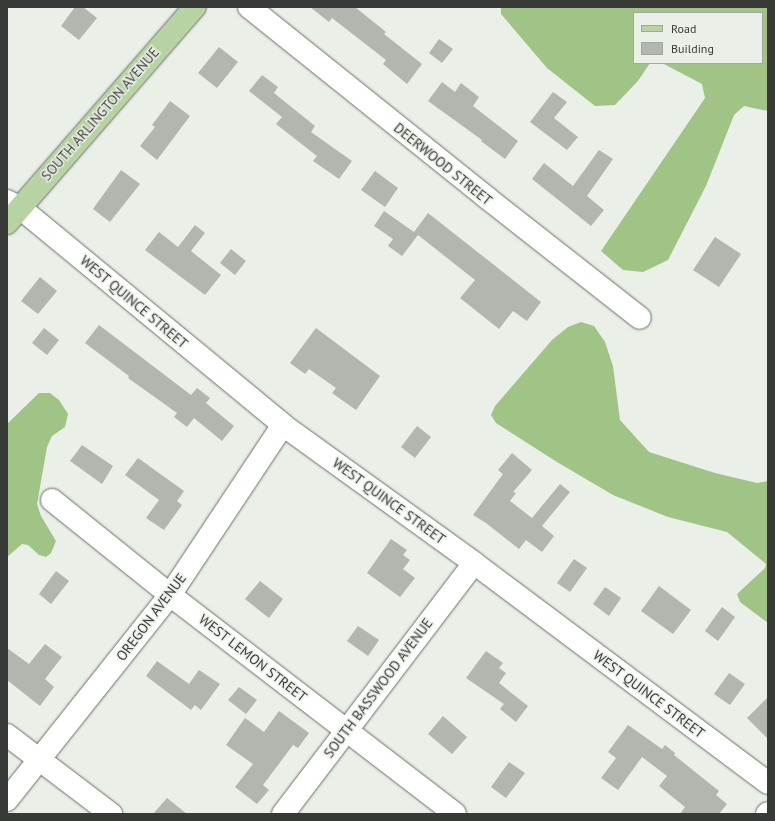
<!DOCTYPE html>
<style>
body{margin:0}
#map{position:relative;width:775px;height:821px;overflow:hidden;background:#eaefe7;font-family:"PT Sans",sans-serif}
div>[style]{position:absolute}
[style*='--x']{left:calc(var(--x)*1px);top:calc(var(--y)*1px);width:calc(var(--w)*1px);rotate:calc(var(--a)*1deg)}
.forest>*{inset:0;background:#a0c386}
.building>*{inset:0;background:#b1b6ae}
.roads{filter:drop-shadow(0 0 1px #6b6f68) drop-shadow(0 0 1px #6b6f68)}
.minor>*{height:22px;margin:-11px;padding:0 11px;transform-origin:11px;border-radius:11px;background:#fff}
.major>*{height:22px;margin:-11px;padding:0 11px;transform-origin:11px;border-radius:11px;background:#b8d3a3}
span{translate:-50% -50%;white-space:nowrap;text-align:center;line-height:1.15;-webkit-text-stroke:3px #eaefe7;paint-order:stroke}
.street-label{font-size:14px;color:#383a37}
.frame{position:absolute;inset:0;border:8px solid #383a37;pointer-events:none}
.legend{position:absolute;left:633px;top:12px;width:130px;height:52px;box-sizing:border-box;background:#eaefe7;border:1px solid #a3a7a1;margin:0;padding:5px 7px;list-style:none;font-size:12px;color:#383a37}
.legend li{display:flex;align-items:center;gap:8px;height:20px}
.legend b{width:20px;border:1px solid #a3a7a1}
</style>
<div id="map">
<div class="forest">
<i style="clip-path:polygon(501px 7px,768px 7px,768px 111px,744px 106px,734px 115px,706px 186px,668px 260px,643px 272px,623px 270px,601px 251px,705px 98px,702px 84px,662px 63px,762px 63px,762px 13px,634px 13px,634px 63px,650px 63px,638px 81px,615px 105px,595px 106px,547px 68px,501px 14px)"></i>
<i style="clip-path:polygon(581px 322px,594px 326px,605px 342px,613px 366px,620px 420px,649px 452px,715px 473px,757px 483px,768px 481px,768px 623px,740px 602px,737px 594px,765px 568px,766px 564px,727px 532px,668px 517px,613px 495px,557px 462px,496px 423px,491px 415px,495px 406px,552px 340px,568px 327px)"></i>
<i style="clip-path:polygon(39px 393px,50px 393px,59px 400px,68px 414px,65px 427px,52px 436px,47px 447px,37px 504px,41px 516px,56px 541px,51px 553px,46px 557px,39px 555px,28px 545px,22px 544px,7px 557px,7px 424px)"></i>
</div>
<div class="building">
<i style="clip-path:polygon(75px 7px,83px 7px,97px 18px,79px 40px,61px 26px)"></i>
<i style="clip-path:polygon(310px 7px,355px 7px,386px 32px,384px 34px,422px 64px,407px 84px,383px 64px,386px 60px,332px 18px,329px 22px)"></i>
<i style="clip-path:polygon(439px 39px,453px 49px,442px 63px,429px 53px)"></i>
<i style="clip-path:polygon(219px 47px,238px 62px,217px 88px,198px 73px)"></i>
<i style="clip-path:polygon(262px 75px,278px 87px,274px 93px,315px 126px,311px 132px,352px 161px,339px 179px,313px 161px,317px 156px,276px 124px,282px 117px,249px 91px)"></i>
<i style="clip-path:polygon(442px 82px,455px 92px,461px 83px,479px 97px,473px 106px,518px 141px,505px 159px,481px 141px,482px 140px,428px 101px)"></i>
<i style="clip-path:polygon(553px 92px,567px 102px,554px 118px,578px 137px,567px 150px,530px 122px)"></i>
<i style="clip-path:polygon(170px 101px,190px 116px,157px 160px,140px 146px,155px 127px,152px 125px)"></i>
<i style="clip-path:polygon(599px 150px,613px 159px,587px 196px,604px 210px,591px 226px,532px 179px,544px 163px,573px 186px)"></i>
<i style="clip-path:polygon(121px 170px,140px 184px,110px 222px,93px 209px)"></i>
<i style="clip-path:polygon(375px 171px,398px 188px,385px 207px,361px 190px)"></i>
<i style="clip-path:polygon(384px 211px,414px 232px,428px 213px,541px 302px,527px 321px,513px 311px,499px 329px,460px 298px,475px 280px,418px 235px,402px 256px,388px 246px,393px 239px,374px 226px)"></i>
<i style="clip-path:polygon(195px 225px,205px 233px,191px 251px,221px 275px,205px 295px,145px 250px,159px 232px,178px 247px)"></i>
<i style="clip-path:polygon(715px 237px,741px 254px,719px 287px,693px 270px)"></i>
<i style="clip-path:polygon(231px 249px,246px 261px,235px 275px,220px 263px)"></i>
<i style="clip-path:polygon(40px 277px,57px 291px,38px 314px,21px 301px)"></i>
<i style="clip-path:polygon(99px 325px,191px 395px,197px 388px,210px 398px,206px 403px,234px 426px,222px 441px,194px 418px,187px 427px,174px 417px,177px 413px,128px 378px,129px 376px,85px 343px)"></i>
<i style="clip-path:polygon(44px 328px,59px 340px,47px 355px,32px 343px)"></i>
<i style="clip-path:polygon(316px 328px,380px 376px,356px 410px,332px 393px,336px 388px,309px 369px,305px 374px,290px 363px)"></i>
<i style="clip-path:polygon(417px 426px,431px 437px,415px 458px,401px 447px)"></i>
<i style="clip-path:polygon(82px 445px,113px 466px,102px 484px,70px 461px)"></i>
<i style="clip-path:polygon(512px 453px,532px 470px,513px 492px,516px 493px,510px 501px,532px 518px,560px 484px,570px 492px,542px 526px,554px 536px,542px 552px,526px 540px,519px 549px,486px 523px,473px 515px,503px 474px,498px 470px)"></i>
<i style="clip-path:polygon(138px 458px,184px 491px,177px 501px,182px 505px,164px 530px,146px 518px,159px 500px,125px 475px)"></i>
<i style="clip-path:polygon(391px 539px,407px 550px,403px 555px,410px 560px,403px 569px,415px 578px,400px 597px,367px 573px)"></i>
<i style="clip-path:polygon(574px 559px,587px 568px,570px 592px,557px 583px)"></i>
<i style="clip-path:polygon(56px 571px,69px 581px,51px 604px,39px 594px)"></i>
<i style="clip-path:polygon(260px 581px,283px 599px,269px 618px,245px 599px)"></i>
<i style="clip-path:polygon(659px 586px,691px 610px,673px 634px,641px 611px)"></i>
<i style="clip-path:polygon(605px 587px,621px 598px,609px 616px,593px 604px)"></i>
<i style="clip-path:polygon(722px 607px,735px 617px,718px 641px,705px 631px)"></i>
<i style="clip-path:polygon(358px 626px,379px 640px,368px 656px,347px 641px)"></i>
<i style="clip-path:polygon(45px 644px,62px 657px,45px 679px,54px 687px,40px 706px,7px 680px,7px 648px,29px 664px)"></i>
<i style="clip-path:polygon(486px 651px,503px 663px,499px 668px,506px 673px,499px 683px,528px 706px,516px 722px,500px 709px,504px 704px,466px 678px)"></i>
<i style="clip-path:polygon(157px 661px,189px 684px,199px 670px,220px 684px,201px 710px,195px 705px,191px 710px,146px 676px)"></i>
<i style="clip-path:polygon(729px 673px,745px 684px,730px 705px,714px 694px)"></i>
<i style="clip-path:polygon(239px 687px,257px 700px,246px 714px,228px 700px)"></i>
<i style="clip-path:polygon(768px 697px,768px 739px,747px 718px)"></i>
<i style="clip-path:polygon(279px 711px,309px 733px,298px 748px,293px 745px,263px 785px,269px 790px,257px 804px,235px 787px,253px 764px,226px 745px,245px 718px,264px 732px)"></i>
<i style="clip-path:polygon(443px 716px,467px 737px,452px 754px,428px 734px)"></i>
<i style="clip-path:polygon(628px 725px,662px 749px,665px 745px,675px 753px,674px 755px,719px 791px,716px 795px,727px 804px,719px 814px,680px 814px,685px 807px,659px 786px,667px 776px,642px 757px,618px 790px,601px 778px,616px 758px,608px 752px)"></i>
<i style="clip-path:polygon(509px 762px,525px 773px,506px 798px,491px 787px)"></i>
<i style="clip-path:polygon(167px 798px,187px 814px,153px 814px)"></i>
</div>
<div class="roads">
<div class="minor">
<i style="--x:249;--y:7;--w:305;--a:38.7"></i>
<i style="--x:487;--y:198;--w:194;--a:38.1"></i>
<i style="--x:7;--y:201;--w:13;--a:27"></i>
<i style="--x:19;--y:207;--w:342;--a:39.5"></i>
<i style="--x:283;--y:425;--w:236;--a:35.8"></i>
<i style="--x:474;--y:563;--w:367;--a:36.8"></i>
<i style="--x:52;--y:500;--w:151;--a:38.8"></i>
<i style="--x:170;--y:595;--w:359;--a:37.5"></i>
<i style="--x:7;--y:735;--w:131;--a:37.2"></i>
<i style="--x:7;--y:800;--w:262;--a:-51.5"></i>
<i style="--x:170;--y:595;--w:204;--a:-56.4"></i>
<i style="--x:283;--y:814;--w:315;--a:-52.7"></i>
<i style="--x:767;--y:814;--w:1;--a:-45"></i>
</div>
<div class="major">
<i style="--x:7;--y:223;--w:286;--a:-49"></i>
</div>
</div>
<div class="street-label">
<span style="left:100px;top:114px;rotate:-49deg">SOUTH ARLINGTON AVENUE</span>
<span style="left:443px;top:164px;rotate:39deg">DEERWOOD STREET</span>
<span style="left:134px;top:302px;rotate:40deg">WEST QUINCE STREET</span>
<span style="left:389px;top:501px;rotate:36deg">WEST QUINCE STREET</span>
<span style="left:151px;top:617px;rotate:-53deg">OREGON AVENUE</span>
<span style="left:253px;top:658px;rotate:38deg">WEST LEMON STREET</span>
<span style="left:378px;top:688px;rotate:-53deg">SOUTH BASSWOOD AVENUE</span>
<span style="left:649px;top:694px;rotate:37deg">WEST QUINCE STREET</span>
</div>
<div class="frame"></div>
<ul class="legend">
<li><b style="height:5px;background:#b8d3a3"></b>Road</li>
<li><b style="height:11px;background:#b1b6ae"></b>Building</li>
</ul>
</div>
